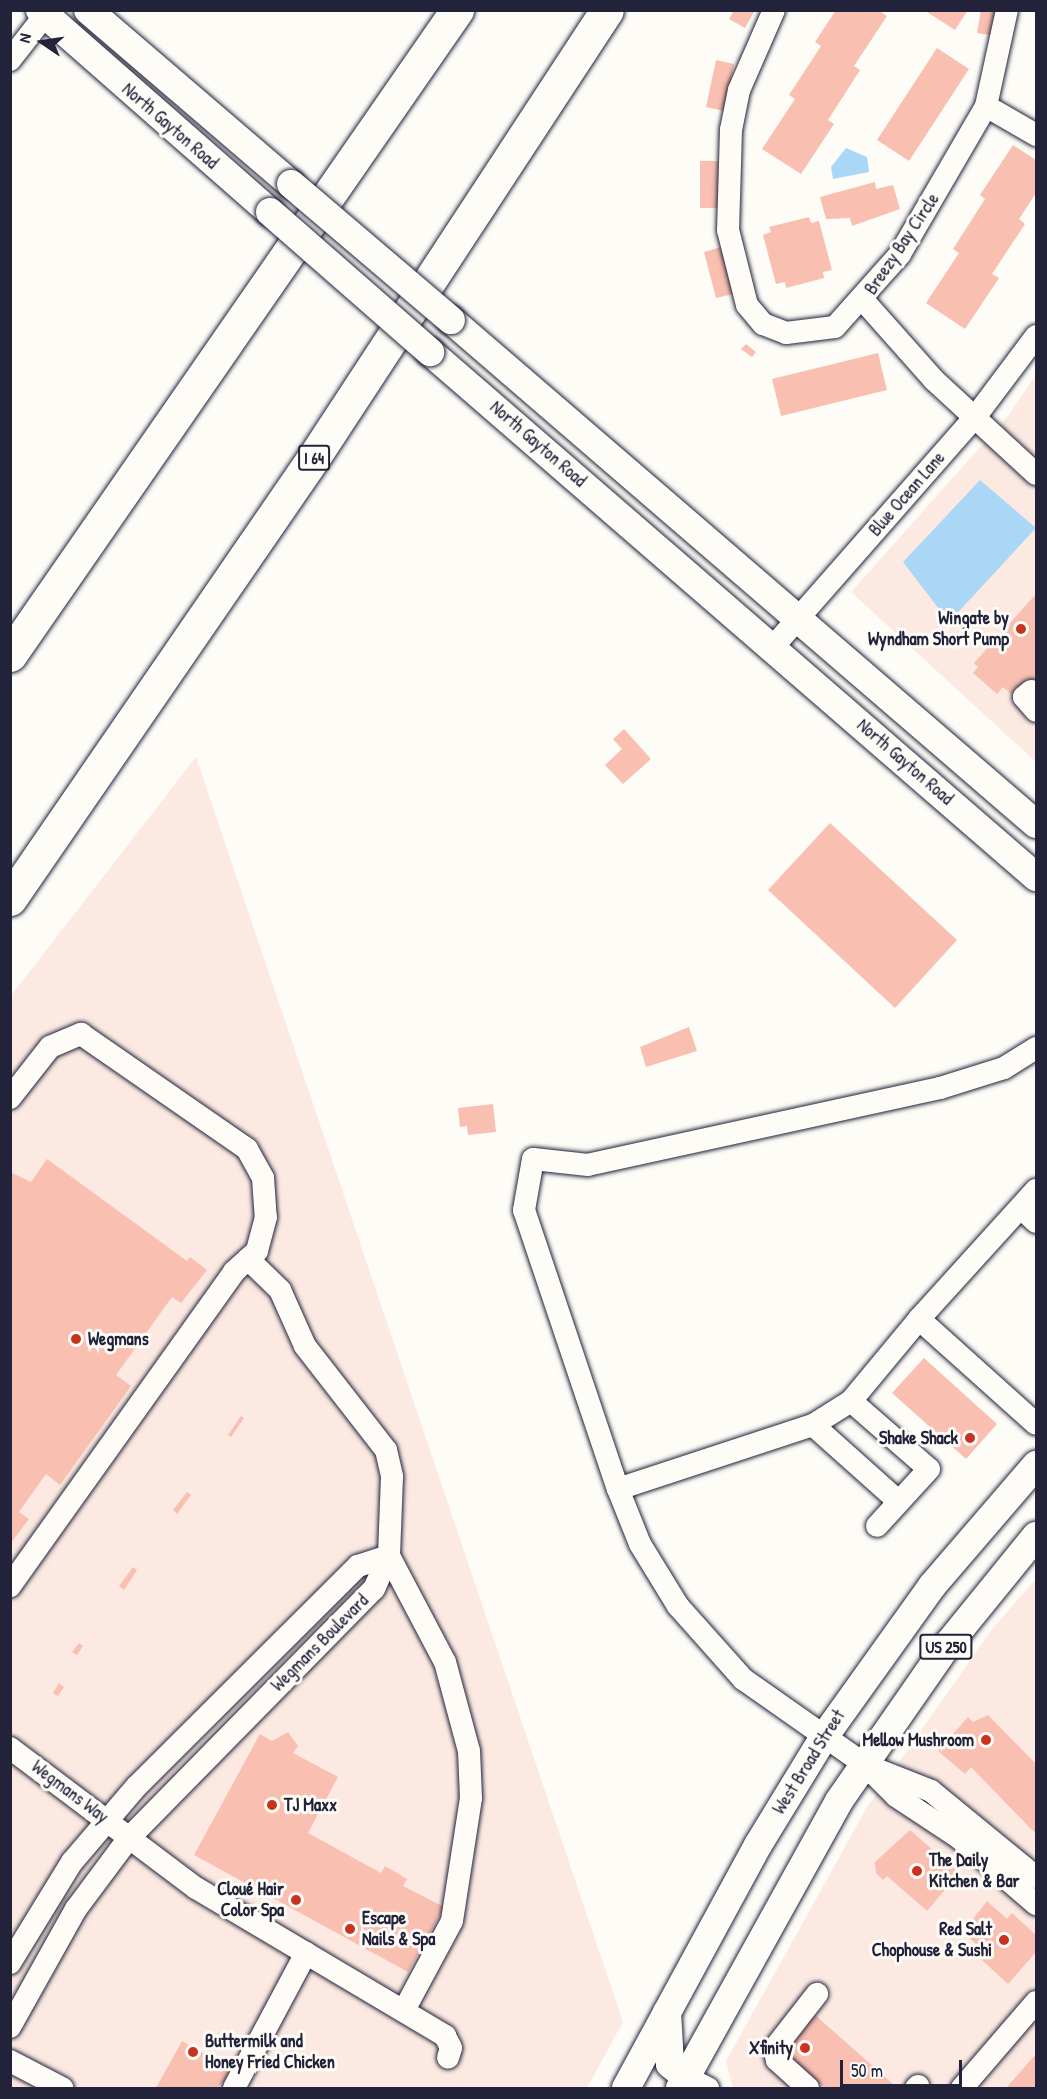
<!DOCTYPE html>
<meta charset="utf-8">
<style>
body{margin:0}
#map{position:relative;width:1047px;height:2099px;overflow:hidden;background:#fdfcf7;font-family:"Patrick Hand",sans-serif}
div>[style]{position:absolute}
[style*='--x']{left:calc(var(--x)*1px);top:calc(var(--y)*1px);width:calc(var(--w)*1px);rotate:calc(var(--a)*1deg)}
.built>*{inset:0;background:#fceae2}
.water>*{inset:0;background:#abd7f6}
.building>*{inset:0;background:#f9bfb1}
.roads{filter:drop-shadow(0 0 2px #22223b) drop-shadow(0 0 2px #22223b)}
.minor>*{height:22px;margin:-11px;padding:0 11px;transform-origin:11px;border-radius:11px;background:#fdfcf7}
.major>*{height:28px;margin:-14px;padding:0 14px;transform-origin:14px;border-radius:14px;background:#fdfcf7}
.highway>*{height:33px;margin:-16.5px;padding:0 16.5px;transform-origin:16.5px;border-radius:16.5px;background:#fdfcf7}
.bridges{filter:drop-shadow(0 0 2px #22223b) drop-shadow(0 0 2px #22223b)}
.major-bridge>*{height:28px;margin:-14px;padding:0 14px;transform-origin:14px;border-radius:14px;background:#fdfcf7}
.dots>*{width:16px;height:16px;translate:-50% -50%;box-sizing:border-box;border:3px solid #fdfcf7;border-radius:50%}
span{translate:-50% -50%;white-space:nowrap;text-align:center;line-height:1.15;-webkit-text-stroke:6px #fdfcf7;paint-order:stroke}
.shield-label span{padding:2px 4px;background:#fdfcf7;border:2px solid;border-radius:4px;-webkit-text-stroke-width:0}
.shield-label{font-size:16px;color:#22223b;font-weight:700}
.street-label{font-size:18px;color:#22223b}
.poi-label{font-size:18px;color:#22223b;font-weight:700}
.right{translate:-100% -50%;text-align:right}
.left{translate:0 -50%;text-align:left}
.frame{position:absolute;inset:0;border:12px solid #22223b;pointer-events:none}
.north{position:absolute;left:12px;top:12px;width:60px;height:60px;-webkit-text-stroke:4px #fdfcf7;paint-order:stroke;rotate:283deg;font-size:16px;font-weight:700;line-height:24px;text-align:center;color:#22223b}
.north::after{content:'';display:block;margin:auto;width:21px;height:27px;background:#22223b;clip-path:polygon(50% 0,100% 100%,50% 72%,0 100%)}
.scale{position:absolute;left:840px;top:2060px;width:122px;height:27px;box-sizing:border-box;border:3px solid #22223b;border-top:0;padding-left:8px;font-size:18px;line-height:21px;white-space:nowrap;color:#22223b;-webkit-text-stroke:4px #fdfcf7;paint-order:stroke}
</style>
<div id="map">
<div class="built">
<i style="clip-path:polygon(1036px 375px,1036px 762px,851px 592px,1008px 416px)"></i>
<i style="clip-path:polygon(196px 757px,623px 2022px,587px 2088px,11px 2088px,10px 997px)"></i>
<i style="clip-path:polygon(1036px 1579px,1036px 2088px,733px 2088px,726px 2061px,866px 1809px,993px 1628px)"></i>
</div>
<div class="water">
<i style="clip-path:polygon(846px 148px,867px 157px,869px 172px,833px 179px,831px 167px)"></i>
<i style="clip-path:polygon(980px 480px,1036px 528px,949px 622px,903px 562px)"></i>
</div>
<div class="building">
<i style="clip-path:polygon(734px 10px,755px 10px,745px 28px,729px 19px)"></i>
<i style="clip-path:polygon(836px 10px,878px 10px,887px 16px,854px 66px,860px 70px,828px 120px,834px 124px,801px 174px,762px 149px,795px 99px,789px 95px,821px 46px,815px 42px)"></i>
<i style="clip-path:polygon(924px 10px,968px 10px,955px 30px)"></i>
<i style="clip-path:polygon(981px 10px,1001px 10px,996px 36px,977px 33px)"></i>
<i style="clip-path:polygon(937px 48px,969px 69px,909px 161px,877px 140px)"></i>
<i style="clip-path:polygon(716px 60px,734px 64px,724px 111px,706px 107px)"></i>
<i style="clip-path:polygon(1013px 145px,1036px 160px,1036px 193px,1019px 219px,1025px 224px,992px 274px,999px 278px,965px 329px,926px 303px,959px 253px,953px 249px,985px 199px,980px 195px)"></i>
<i style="clip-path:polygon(700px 161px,719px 161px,719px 208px,700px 208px)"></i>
<i style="clip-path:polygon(875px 182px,876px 189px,893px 185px,900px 209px,852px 226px,850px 218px,826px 219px,820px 197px)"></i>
<i style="clip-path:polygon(809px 217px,811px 223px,819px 221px,832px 270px,823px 272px,824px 278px,786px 288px,785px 282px,776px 284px,763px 235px,771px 232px,769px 227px)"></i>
<i style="clip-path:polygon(721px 247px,733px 294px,716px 298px,704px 252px)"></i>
<i style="clip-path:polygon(746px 344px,756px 352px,752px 357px,741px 349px)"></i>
<i style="clip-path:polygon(878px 353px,887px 390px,781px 416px,772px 379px)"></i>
<i style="clip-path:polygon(1036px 594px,1036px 696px,1022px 683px,1011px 694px,1003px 687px,997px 694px,973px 673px,978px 667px,974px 663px)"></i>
<i style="clip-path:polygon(624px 729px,651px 759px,623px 784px,605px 765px,622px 749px,613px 739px)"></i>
<i style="clip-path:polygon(830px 823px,957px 940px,895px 1008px,768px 890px)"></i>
<i style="clip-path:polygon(689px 1027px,697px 1051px,646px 1067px,640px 1047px)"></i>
<i style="clip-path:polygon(493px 1104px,496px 1132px,468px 1135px,467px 1126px,460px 1127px,458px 1108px)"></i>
<i style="clip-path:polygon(47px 1159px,187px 1261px,190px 1257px,207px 1270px,181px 1303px,172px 1297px,116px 1375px,131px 1386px,60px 1485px,46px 1474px,19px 1512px,29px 1519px,10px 1544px,10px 1172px,31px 1182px)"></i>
<i style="clip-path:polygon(924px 1358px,997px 1424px,966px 1459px,892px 1393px)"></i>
<i style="clip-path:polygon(241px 1416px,244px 1418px,231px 1437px,228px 1435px)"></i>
<i style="clip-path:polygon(187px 1492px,191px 1495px,177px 1514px,173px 1510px)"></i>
<i style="clip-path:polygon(133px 1567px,137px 1570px,124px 1590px,119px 1586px)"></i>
<i style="clip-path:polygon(79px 1643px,83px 1646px,77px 1655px,72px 1652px)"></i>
<i style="clip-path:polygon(59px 1683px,64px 1687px,58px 1696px,53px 1693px)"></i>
<i style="clip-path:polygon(988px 1715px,1036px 1764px,1036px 1834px,971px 1767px,965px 1774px,938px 1751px,968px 1717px,973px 1722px)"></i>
<i style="clip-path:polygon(288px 1732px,298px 1746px,293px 1753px,338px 1777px,308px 1833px,381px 1873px,385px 1866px,407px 1879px,403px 1886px,444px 1907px,408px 1972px,194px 1855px,260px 1734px,272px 1741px)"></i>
<i style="clip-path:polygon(910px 1830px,959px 1873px,927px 1911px,887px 1876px,883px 1880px,876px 1873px,875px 1862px)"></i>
<i style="clip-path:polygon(987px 1901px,1007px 1919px,1012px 1913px,1036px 1935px,1036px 1952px,1008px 1984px,971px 1950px,976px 1944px,963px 1932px)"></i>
<i style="clip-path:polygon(815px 2015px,883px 2075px,897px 2088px,825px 2088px,783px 2052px)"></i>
<i style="clip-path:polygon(182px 2041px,231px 2069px,224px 2082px,216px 2088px,156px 2088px)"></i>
<i style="clip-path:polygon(1036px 2054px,1036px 2088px,1006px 2088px)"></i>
</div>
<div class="roads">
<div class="minor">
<i style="--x:774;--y:10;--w:87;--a:113.6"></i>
<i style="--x:739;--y:90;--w:41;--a:101.3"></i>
<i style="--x:731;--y:130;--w:100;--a:91.7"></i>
<i style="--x:728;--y:230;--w:77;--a:75.8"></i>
<i style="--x:747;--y:305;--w:25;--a:50"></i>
<i style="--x:763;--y:324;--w:25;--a:21"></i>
<i style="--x:786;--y:333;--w:49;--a:-7"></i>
<i style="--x:835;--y:327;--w:98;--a:-48.3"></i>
<i style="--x:900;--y:254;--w:171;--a:-59.8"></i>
<i style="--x:986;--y:106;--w:98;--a:-77.7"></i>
<i style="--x:10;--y:60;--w:63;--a:-52"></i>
<i style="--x:986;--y:106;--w:58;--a:30.1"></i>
<i style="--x:863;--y:300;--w:107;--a:48.4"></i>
<i style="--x:934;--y:380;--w:139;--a:42.7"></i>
<i style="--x:773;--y:647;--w:308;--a:-48.7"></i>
<i style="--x:976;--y:416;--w:100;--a:-53.1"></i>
<i style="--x:1031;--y:691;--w:9;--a:139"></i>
<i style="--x:1024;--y:697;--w:18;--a:49"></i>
<i style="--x:1036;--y:1048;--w:38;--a:148"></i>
<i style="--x:1004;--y:1068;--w:67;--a:162.6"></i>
<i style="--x:940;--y:1088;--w:360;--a:167.7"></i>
<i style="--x:588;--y:1165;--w:55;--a:-173.8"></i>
<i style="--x:533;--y:1159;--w:52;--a:100"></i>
<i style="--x:524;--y:1210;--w:294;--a:71.4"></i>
<i style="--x:618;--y:1489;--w:59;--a:68.2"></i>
<i style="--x:640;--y:1544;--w:73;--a:58.5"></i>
<i style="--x:678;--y:1606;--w:98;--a:48.3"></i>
<i style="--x:743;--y:1679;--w:148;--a:35.1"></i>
<i style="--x:864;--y:1764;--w:45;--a:45"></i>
<i style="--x:896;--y:1796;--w:74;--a:33.5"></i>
<i style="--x:958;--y:1837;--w:103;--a:40.7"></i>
<i style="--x:10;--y:1098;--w:65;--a:-51.9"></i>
<i style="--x:50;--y:1047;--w:34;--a:-23"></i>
<i style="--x:81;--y:1034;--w:202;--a:34.7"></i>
<i style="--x:247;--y:1149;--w:33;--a:61"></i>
<i style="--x:263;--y:1178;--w:39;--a:86"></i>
<i style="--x:266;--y:1217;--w:35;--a:105"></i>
<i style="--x:257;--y:1251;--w:31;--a:138"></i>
<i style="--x:234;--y:1272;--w:386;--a:125.5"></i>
<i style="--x:1036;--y:1190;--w:174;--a:132.2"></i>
<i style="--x:919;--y:1319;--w:157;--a:41.9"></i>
<i style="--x:1021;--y:1208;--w:21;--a:43"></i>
<i style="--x:248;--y:1259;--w:45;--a:44.1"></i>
<i style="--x:280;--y:1290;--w:61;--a:65.9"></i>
<i style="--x:305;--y:1346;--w:132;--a:52.1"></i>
<i style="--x:386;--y:1450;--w:28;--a:77"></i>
<i style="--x:392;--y:1477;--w:79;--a:92.2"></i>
<i style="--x:389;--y:1556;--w:120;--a:62.2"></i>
<i style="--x:445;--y:1662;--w:92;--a:74.9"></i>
<i style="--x:469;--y:1751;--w:47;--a:87.6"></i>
<i style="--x:471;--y:1798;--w:124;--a:98.8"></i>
<i style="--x:452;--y:1921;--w:101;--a:118.3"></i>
<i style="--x:851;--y:1401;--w:103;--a:41.1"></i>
<i style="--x:929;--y:1469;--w:77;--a:132.4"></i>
<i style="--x:813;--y:1425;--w:115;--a:41.8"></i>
<i style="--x:618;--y:1489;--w:205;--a:-18.2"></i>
<i style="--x:813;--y:1425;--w:45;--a:-32.3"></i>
<i style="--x:851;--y:1401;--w:107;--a:-50.3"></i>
<i style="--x:10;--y:1748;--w:233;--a:37"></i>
<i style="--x:196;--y:1888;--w:290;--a:30.7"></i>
<i style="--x:445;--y:2036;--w:13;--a:63"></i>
<i style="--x:451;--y:2048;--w:10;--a:107"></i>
<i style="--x:868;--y:1766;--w:68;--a:21.6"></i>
<i style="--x:931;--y:1791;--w:136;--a:39.3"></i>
<i style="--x:10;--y:1963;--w:119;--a:-58.5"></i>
<i style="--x:72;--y:1862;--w:100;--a:-49.5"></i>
<i style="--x:137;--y:1786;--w:312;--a:-44.9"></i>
<i style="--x:358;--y:1566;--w:33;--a:-18"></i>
<i style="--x:10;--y:2027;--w:135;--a:-60.8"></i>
<i style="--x:76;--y:1909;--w:89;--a:-53.3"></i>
<i style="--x:129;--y:1838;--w:349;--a:-45.5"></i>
<i style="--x:374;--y:1589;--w:36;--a:-66"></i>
<i style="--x:10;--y:2061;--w:59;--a:27.4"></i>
<i style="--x:686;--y:2077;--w:25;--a:27"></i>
<i style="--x:234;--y:2088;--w:153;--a:-61.9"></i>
<i style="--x:808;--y:2088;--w:42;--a:-137.9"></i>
<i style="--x:777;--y:2060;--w:11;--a:-105"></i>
<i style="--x:774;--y:2049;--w:70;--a:-52"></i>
<i style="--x:916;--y:2088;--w:3;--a:-45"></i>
<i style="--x:962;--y:2088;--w:113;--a:-49.3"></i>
</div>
<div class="major">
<i style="--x:40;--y:10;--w:306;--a:41.3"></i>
<i style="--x:88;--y:10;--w:267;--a:40.6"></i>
<i style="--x:451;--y:320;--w:772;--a:40.75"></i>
<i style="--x:430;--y:352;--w:802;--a:40.9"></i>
<i style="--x:667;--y:2012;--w:52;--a:86.7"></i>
<i style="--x:670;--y:2064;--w:21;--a:39"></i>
<i style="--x:626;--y:2088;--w:277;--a:-61.5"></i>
<i style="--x:758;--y:1845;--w:127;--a:-58.6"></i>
<i style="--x:824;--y:1737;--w:186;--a:-54.4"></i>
<i style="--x:932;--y:1586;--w:160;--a:-49.3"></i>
<i style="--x:680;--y:2088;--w:328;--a:-61"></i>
<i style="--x:839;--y:1801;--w:193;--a:-55.2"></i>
<i style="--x:949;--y:1643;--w:138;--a:-50.9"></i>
</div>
<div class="highway">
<i style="--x:10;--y:655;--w:785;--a:-55.28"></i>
<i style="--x:10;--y:899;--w:536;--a:-55.48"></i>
<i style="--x:314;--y:457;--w:534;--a:-56.76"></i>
</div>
</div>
<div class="bridges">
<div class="major-bridge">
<i style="--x:291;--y:184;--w:210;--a:40.4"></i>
<i style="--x:270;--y:212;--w:213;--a:41.2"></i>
</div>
</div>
<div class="dots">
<i style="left:1021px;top:629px;background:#c8321e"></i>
<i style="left:76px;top:1339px;background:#c8321e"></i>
<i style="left:970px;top:1438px;background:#c8321e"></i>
<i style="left:986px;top:1740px;background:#c8321e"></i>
<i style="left:272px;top:1805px;background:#c8321e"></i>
<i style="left:917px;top:1871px;background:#c8321e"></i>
<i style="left:296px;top:1900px;background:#c8321e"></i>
<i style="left:350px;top:1929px;background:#c8321e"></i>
<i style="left:1004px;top:1940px;background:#c8321e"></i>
<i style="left:805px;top:2048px;background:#c8321e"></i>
<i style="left:193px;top:2052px;background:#c8321e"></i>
</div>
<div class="shield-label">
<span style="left:314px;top:458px">I 64</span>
<span style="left:946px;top:1647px">US 250</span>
</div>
<div class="street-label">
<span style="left:170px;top:126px;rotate:41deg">North Gayton Road</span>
<span style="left:902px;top:244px;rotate:-56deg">Breezy Bay Circle</span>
<span style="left:538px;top:444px;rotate:41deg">North Gayton Road</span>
<span style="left:907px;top:494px;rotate:-49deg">Blue Ocean Lane</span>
<span style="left:905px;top:762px;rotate:41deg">North Gayton Road</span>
<span style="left:320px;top:1643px;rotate:-45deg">Wegmans Boulevard</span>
<span style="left:809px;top:1762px;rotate:-58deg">West Broad Street</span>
<span style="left:70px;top:1792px;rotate:37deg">Wegmans Way</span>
</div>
<div class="poi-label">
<span class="right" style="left:1009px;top:629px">Wingate by<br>Wyndham Short Pump</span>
<span class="left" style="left:88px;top:1339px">Wegmans</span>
<span class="right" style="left:958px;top:1438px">Shake Shack</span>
<span class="right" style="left:974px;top:1740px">Mellow Mushroom</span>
<span class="left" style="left:284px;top:1805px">TJ Maxx</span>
<span class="left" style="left:929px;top:1871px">The Daily<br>Kitchen &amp; Bar</span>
<span class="right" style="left:284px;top:1900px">Cloué Hair<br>Color Spa</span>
<span class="left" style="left:362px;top:1929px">Escape<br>Nails &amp; Spa</span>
<span class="right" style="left:992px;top:1940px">Red Salt<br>Chophouse &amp; Sushi</span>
<span class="left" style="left:205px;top:2052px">Buttermilk and<br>Honey Fried Chicken</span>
<span class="right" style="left:793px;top:2048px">Xfinity</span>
</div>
<div class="frame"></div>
<div class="north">N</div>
<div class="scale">50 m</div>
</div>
